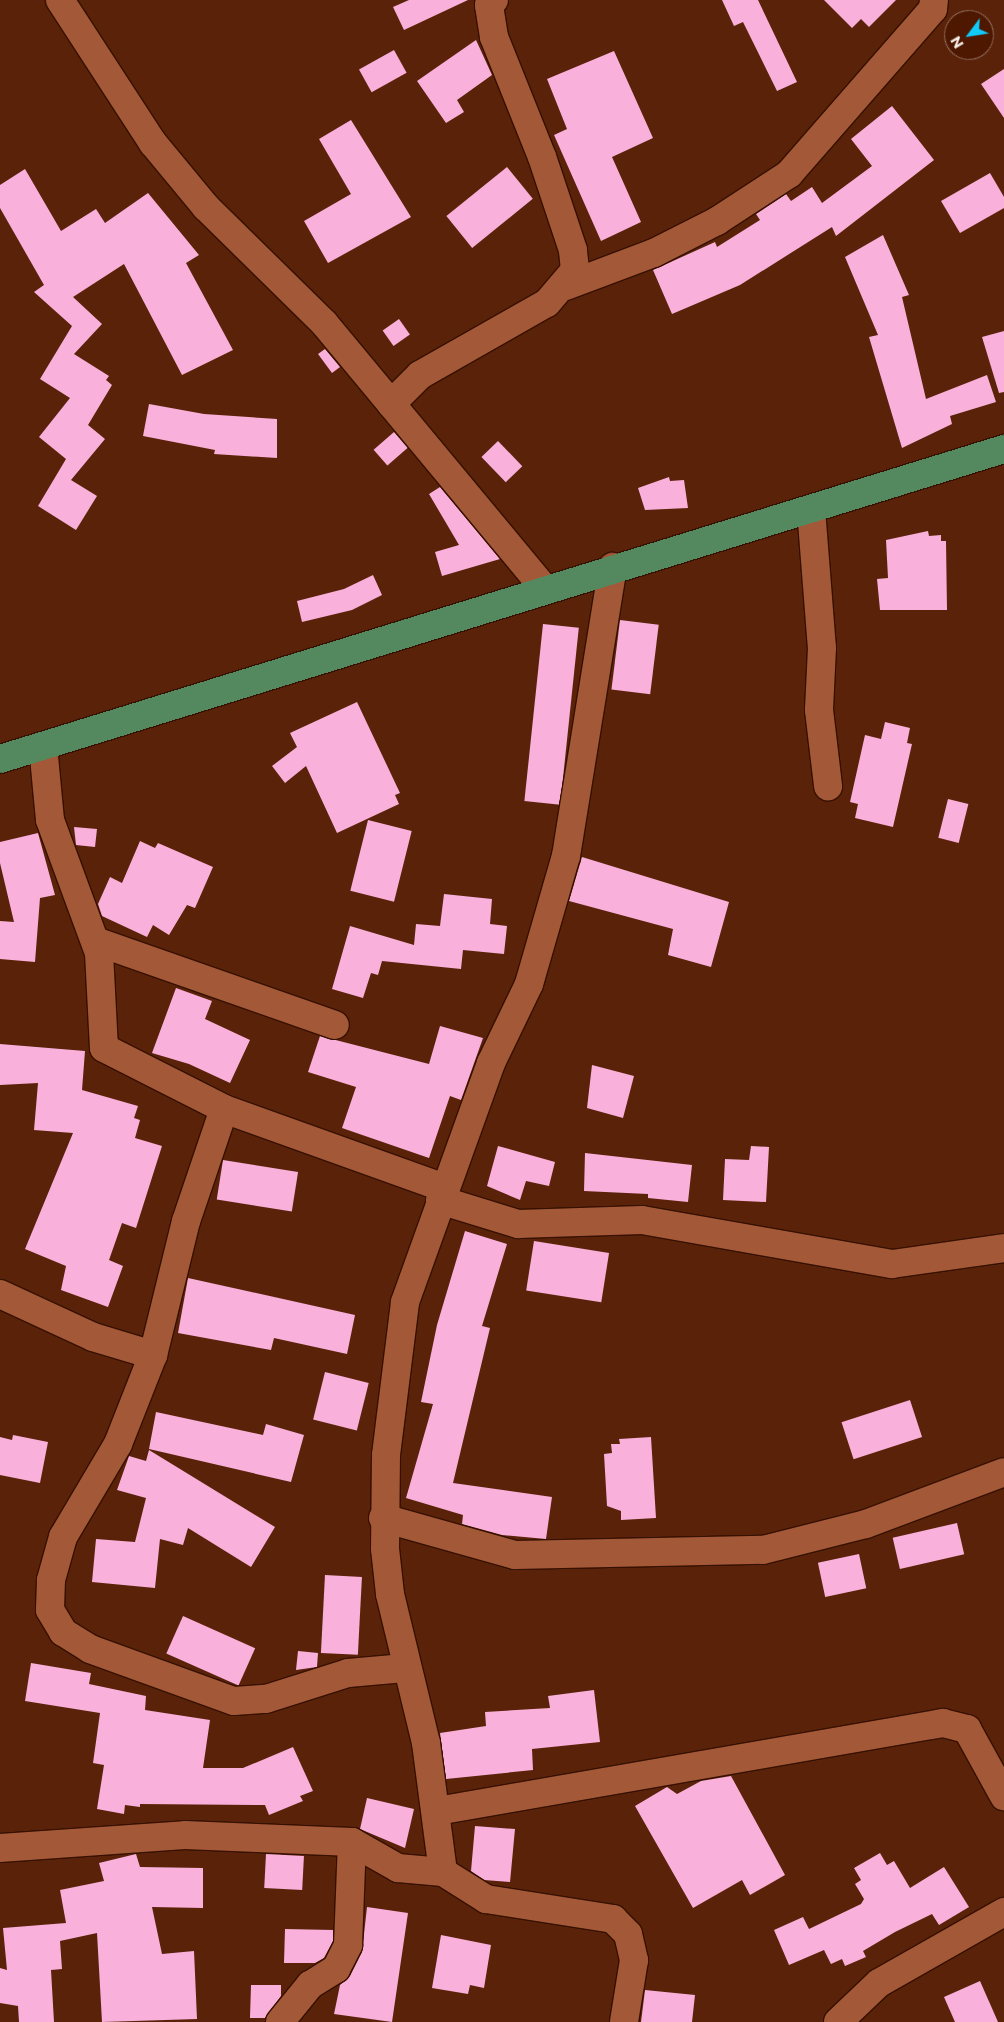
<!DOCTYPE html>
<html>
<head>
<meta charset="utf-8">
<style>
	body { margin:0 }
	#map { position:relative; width:1004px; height:2022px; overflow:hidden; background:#5a2309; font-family:Montserrat,sans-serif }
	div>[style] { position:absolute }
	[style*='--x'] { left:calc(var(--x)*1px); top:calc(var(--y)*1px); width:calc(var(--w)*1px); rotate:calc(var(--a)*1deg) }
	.building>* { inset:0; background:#f9b1db; transform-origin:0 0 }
	.roads { filter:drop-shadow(1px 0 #361001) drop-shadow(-1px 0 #361001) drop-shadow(0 1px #361001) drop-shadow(0 -1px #361001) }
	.minor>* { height:28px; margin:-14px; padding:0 14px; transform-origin:14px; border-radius:14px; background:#a35837 }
	.major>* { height:28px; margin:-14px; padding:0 14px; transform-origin:14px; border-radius:14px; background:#54895f }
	span { translate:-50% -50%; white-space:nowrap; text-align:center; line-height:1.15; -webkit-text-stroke:5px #4e1800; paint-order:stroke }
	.north { position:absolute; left:944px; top:10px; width:50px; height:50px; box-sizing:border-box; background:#4e1800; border:1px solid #936f5f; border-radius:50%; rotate:239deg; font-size:14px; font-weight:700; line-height:20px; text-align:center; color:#fbf2ee }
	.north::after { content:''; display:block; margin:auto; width:18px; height:22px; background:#10cafa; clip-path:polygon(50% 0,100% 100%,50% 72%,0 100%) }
</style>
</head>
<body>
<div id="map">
	<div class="building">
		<i style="clip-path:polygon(409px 0,468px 0,404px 30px,393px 7px)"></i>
		<i style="clip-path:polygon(722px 0,758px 0,797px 82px,777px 91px,743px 22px,734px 26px)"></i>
		<i style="clip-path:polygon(824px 0,896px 0,869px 27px,861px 19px,852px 28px)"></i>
		<i style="clip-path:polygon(476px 40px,492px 75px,457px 100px,464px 112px,446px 123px,417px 81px)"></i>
		<i style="left:394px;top:50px;width:26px;height:40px;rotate:61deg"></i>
		<i style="clip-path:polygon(614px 51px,653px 138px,612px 157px,641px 222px,601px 241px,554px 135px,567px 129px,547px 79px)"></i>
		<i style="clip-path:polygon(1004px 69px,1004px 118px,981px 84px)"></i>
		<i style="clip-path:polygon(892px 106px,934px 160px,836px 236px,832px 227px,740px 285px,672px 314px,653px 270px,715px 242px,717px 247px,760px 220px,756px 214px,786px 194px,791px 201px,812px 187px,822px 203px,872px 166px,851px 139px)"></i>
		<i style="clip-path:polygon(351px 120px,411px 217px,328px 263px,304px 221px,351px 194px,319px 139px)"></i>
		<i style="left:507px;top:167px;width:41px;height:78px;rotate:51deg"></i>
		<i style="clip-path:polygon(25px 169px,61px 231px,96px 209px,105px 223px,148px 193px,199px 255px,186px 263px,233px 350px,182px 375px,124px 264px,73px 297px,102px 324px,74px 354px,109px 376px,106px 380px,112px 385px,88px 425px,105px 439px,71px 480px,97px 496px,76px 530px,38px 506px,66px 459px,39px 437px,70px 398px,40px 379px,72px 326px,34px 292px,44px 285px,0 208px,0 185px)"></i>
		<i style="clip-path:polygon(990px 173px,1004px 197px,1004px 208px,960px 233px,941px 201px)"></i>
		<i style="clip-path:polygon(883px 235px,909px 295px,902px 297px,926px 399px,987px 375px,996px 402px,950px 416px,952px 424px,902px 448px,869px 337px,878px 335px,845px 257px)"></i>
		<i style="left:399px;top:319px;width:19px;height:20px;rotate:55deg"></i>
		<i style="clip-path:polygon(1004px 331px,1004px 392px,999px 393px,982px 337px)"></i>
		<i style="clip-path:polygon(325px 349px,340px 367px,332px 373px,318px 354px)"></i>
		<i style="clip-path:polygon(149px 404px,204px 414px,277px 419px,277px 458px,214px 454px,215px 450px,143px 436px)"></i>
		<i style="left:394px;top:432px;width:21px;height:27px;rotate:49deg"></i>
		<i style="left:498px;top:441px;width:35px;height:23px;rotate:46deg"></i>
		<i style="clip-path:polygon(669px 477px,670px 481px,684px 480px,688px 508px,645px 510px,638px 488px)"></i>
		<i style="clip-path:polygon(440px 487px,500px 559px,442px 576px,435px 552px,459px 545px,429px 494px)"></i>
		<i style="clip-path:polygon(928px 531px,929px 536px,941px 535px,941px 541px,946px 541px,947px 610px,880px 610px,877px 579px,888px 578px,886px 540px)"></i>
		<i style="clip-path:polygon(373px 575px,382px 595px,352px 610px,302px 622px,297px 601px,344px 589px)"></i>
		<i style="left:620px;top:620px;width:39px;height:70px;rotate:7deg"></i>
		<i style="left:543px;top:624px;width:36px;height:178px;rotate:6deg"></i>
		<i style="clip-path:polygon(357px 702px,400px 793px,395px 795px,399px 804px,337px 833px,306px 766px,285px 783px,272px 766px,297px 747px,290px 733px)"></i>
		<i style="clip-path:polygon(885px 722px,910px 728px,907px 743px,912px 744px,893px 827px,855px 818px,858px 804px,850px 802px,865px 735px,881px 739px)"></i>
		<i style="left:948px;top:799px;width:21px;height:40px;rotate:14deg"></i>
		<i style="left:368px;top:820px;width:45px;height:73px;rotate:14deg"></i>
		<i style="clip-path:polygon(74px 827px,97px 829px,95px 847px,76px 845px)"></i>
		<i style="clip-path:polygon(38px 833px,55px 895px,40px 898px,35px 962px,0 959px,0 921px,14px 922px,0 863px,0 842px)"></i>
		<i style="clip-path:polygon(140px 841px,155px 848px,158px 843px,213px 867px,195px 908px,187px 905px,169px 935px,153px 925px,147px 937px,102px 916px,98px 904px,110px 877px,122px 883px)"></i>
		<i style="clip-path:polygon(582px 857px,729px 902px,711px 967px,668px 955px,673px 929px,569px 901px)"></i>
		<i style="clip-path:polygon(444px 894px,492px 899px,490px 924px,507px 926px,504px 954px,463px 950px,461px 969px,382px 961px,378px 975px,371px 973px,363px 998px,332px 989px,350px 926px,414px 945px,416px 924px,440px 926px)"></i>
		<i style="clip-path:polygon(176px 988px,212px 1001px,205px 1019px,250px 1040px,230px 1083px,189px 1064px,152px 1053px)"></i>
		<i style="clip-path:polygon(440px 1026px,483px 1038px,461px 1100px,450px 1096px,429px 1158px,342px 1128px,356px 1087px,308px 1072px,320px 1036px,429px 1064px)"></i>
		<i style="clip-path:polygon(0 1044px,85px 1051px,82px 1090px,138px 1106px,134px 1118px,140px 1120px,135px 1138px,162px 1146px,136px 1228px,122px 1223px,109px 1260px,123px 1266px,108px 1307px,61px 1290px,66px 1266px,25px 1249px,73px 1133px,34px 1130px,38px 1083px,0 1085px)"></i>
		<i style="clip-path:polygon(592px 1065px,634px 1076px,623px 1118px,587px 1108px)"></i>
		<i style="clip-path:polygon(498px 1146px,555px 1162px,549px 1186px,526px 1181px,520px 1200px,487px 1186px)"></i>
		<i style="clip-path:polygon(751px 1146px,769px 1147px,766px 1202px,723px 1200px,725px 1159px,749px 1160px)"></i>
		<i style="clip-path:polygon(585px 1153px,692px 1165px,688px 1202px,648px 1198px,648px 1194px,584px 1191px)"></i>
		<i style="left:223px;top:1160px;width:76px;height:40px;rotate:9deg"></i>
		<i style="clip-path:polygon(465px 1231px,507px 1244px,482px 1326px,490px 1328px,453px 1483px,552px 1497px,546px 1539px,502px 1535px,462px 1524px,463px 1515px,406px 1498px,433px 1404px,421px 1402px,437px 1325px)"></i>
		<i style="left:534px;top:1241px;width:76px;height:50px;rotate:9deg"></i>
		<i style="clip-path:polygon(188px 1278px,355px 1315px,347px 1354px,274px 1338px,271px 1350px,178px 1333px)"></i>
		<i style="left:325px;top:1372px;width:45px;height:49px;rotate:14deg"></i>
		<i style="left:910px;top:1400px;width:39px;height:72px;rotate:72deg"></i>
		<i style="clip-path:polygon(156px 1412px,263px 1435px,266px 1424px,304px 1435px,291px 1482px,149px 1449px)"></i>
		<i style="clip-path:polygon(13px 1435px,48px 1442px,40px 1483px,0 1475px,0 1437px,12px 1440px)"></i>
		<i style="clip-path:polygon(651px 1437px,656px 1518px,621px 1520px,621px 1511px,607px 1506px,604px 1454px,612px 1453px,611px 1444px,620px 1444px,619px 1439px)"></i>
		<i style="clip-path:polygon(149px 1450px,275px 1527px,251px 1567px,188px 1528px,183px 1545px,160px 1539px,155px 1588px,92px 1582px,96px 1539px,135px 1542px,146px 1498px,117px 1490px,129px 1456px,146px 1461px)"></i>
		<i style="left:957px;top:1523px;width:32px;height:66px;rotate:77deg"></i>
		<i style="left:859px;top:1554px;width:35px;height:42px;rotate:78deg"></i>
		<i style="left:325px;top:1575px;width:37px;height:78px;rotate:3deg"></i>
		<i style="left:183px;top:1616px;width:79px;height:41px;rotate:24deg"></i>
		<i style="clip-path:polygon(298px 1651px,318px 1653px,317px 1667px,296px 1670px)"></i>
		<i style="clip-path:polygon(31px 1663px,91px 1673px,89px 1684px,146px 1696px,145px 1710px,210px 1720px,203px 1768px,243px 1768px,293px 1747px,313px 1791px,300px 1796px,303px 1801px,269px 1815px,265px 1805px,140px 1804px,140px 1807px,125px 1805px,124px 1814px,97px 1809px,104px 1765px,93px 1763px,100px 1713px,25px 1701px)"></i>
		<i style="clip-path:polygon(594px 1690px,600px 1742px,532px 1749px,533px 1770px,446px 1779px,440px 1733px,486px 1726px,485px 1712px,550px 1708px,548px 1696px)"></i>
		<i style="clip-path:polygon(731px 1776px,785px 1875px,750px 1895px,742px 1880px,693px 1908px,635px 1806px,667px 1787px,677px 1794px,701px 1781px)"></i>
		<i style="clip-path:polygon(367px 1798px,414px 1809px,405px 1848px,360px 1829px)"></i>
		<i style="clip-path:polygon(475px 1826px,515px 1829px,510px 1882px,484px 1880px,471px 1871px)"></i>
		<i style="clip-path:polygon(880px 1853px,887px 1865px,894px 1861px,910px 1888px,944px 1867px,969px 1907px,939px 1925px,932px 1914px,895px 1932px,863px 1951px,866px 1957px,845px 1966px,842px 1959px,831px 1964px,824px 1950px,789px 1965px,774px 1930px,803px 1917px,809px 1929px,861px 1904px,864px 1899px,855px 1884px,861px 1880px,854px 1868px)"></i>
		<i style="clip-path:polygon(136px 1854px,140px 1867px,203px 1868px,203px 1908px,152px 1907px,162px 1954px,194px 1951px,197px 2019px,102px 2022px,97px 1933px,60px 1941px,62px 1969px,51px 1970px,54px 2022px,19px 2022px,18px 2006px,0 2003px,0 1968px,7px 1970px,3px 1928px,66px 1923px,60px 1890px,104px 1881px,99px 1863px)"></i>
		<i style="left:266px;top:1854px;width:38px;height:34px;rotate:3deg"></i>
		<i style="clip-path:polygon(367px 1907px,408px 1913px,392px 2022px,334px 2014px,340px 1985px,350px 1976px,362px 1952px)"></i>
		<i style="clip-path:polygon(285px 1929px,333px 1930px,333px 1941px,324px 1958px,315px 1963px,284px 1963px)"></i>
		<i style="clip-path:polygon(441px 1935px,491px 1945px,484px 1988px,470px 1985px,468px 1994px,432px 1988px)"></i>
		<i style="clip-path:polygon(980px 1981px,998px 2022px,955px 2022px,944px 1997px)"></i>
		<i style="clip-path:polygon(251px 1985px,281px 1985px,281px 1996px,265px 2018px,250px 2018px)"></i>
		<i style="clip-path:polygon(645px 1990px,695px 1995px,692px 2022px,641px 2022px)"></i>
	</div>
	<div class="roads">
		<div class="minor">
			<i style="--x:60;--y:0;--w:171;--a:57"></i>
			<i style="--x:153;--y:143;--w:83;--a:50.4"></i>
			<i style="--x:206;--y:207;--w:165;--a:44.5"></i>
			<i style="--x:324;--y:323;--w:346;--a:50.3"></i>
			<i style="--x:566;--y:286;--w:94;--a:-20.6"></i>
			<i style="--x:654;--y:253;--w:71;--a:-26.9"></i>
			<i style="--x:717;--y:221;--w:86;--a:-33.1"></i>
			<i style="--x:789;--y:174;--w:219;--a:-48.9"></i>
			<i style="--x:933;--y:9;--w:9;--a:-84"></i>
			<i style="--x:391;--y:404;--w:41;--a:-45"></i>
			<i style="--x:420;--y:375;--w:146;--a:-29.6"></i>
			<i style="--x:547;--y:303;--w:43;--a:-49.7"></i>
			<i style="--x:575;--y:270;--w:20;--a:-96"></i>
			<i style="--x:573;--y:250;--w:98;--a:-108.4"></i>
			<i style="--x:542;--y:157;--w:129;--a:-111.8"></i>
			<i style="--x:494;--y:37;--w:32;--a:-99"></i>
			<i style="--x:489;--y:5;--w:7;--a:-45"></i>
			<i style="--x:811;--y:509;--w:139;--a:85.5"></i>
			<i style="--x:822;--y:648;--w:62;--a:92.8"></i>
			<i style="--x:819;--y:710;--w:77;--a:83.2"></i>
			<i style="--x:43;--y:746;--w:74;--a:84.6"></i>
			<i style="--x:50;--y:820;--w:142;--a:69.8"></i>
			<i style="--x:99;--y:953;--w:95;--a:87"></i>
			<i style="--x:104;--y:1048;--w:135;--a:26.9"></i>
			<i style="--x:224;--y:1109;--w:235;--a:19.7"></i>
			<i style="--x:95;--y:941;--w:254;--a:19.3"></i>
			<i style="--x:224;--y:1109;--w:118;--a:108.7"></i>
			<i style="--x:186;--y:1221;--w:138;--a:103.8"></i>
			<i style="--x:153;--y:1355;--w:96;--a:111.5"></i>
			<i style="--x:118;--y:1444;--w:108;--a:120.6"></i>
			<i style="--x:63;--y:1537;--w:45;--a:105.6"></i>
			<i style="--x:51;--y:1580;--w:30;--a:92"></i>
			<i style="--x:50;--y:1610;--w:26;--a:59"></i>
			<i style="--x:63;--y:1632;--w:32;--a:32"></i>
			<i style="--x:90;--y:1649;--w:153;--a:19.9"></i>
			<i style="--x:234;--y:1701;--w:32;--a:-4"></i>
			<i style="--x:266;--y:1699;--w:86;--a:-17.6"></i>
			<i style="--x:348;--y:1673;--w:57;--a:-5"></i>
			<i style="--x:440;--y:1200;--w:82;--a:17.1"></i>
			<i style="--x:518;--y:1224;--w:124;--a:-1.8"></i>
			<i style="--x:642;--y:1220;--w:254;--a:10"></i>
			<i style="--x:892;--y:1264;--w:113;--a:-8.1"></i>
			<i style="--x:0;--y:1294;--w:102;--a:24.8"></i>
			<i style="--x:93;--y:1337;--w:63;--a:16.7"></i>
			<i style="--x:383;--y:1518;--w:137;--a:15.7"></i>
			<i style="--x:515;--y:1555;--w:248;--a:-1.2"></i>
			<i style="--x:763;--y:1550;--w:106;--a:-14.2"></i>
			<i style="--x:866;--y:1524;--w:147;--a:-20.6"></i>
			<i style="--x:437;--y:1811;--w:514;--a:-9.87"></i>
			<i style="--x:943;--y:1723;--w:25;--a:14"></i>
			<i style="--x:967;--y:1729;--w:77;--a:61.1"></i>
			<i style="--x:0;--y:1848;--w:185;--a:-4"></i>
			<i style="--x:185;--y:1835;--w:167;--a:2.4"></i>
			<i style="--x:352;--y:1842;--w:53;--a:29.5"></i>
			<i style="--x:398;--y:1868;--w:45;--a:5.1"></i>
			<i style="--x:443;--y:1872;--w:51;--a:32.1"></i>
			<i style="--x:486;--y:1899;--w:129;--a:8.9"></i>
			<i style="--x:613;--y:1919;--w:21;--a:45"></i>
			<i style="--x:628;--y:1934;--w:27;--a:77"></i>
			<i style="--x:634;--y:1960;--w:63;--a:99.2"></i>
			<i style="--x:443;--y:1872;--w:130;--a:-97.5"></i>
			<i style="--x:426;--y:1743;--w:153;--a:-103.6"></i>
			<i style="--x:390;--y:1594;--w:45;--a:-96.3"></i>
			<i style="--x:385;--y:1549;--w:94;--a:-89.4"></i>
			<i style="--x:386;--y:1455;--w:154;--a:-82.9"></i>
			<i style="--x:405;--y:1302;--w:254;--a:-70.2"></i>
			<i style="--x:491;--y:1063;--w:88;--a:-64.3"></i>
			<i style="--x:529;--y:984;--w:133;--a:-73.9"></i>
			<i style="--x:566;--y:856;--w:293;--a:-80.8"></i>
			<i style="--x:280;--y:2022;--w:48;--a:-51"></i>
			<i style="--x:310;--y:1985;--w:31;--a:-32"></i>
			<i style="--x:336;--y:1969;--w:27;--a:-63"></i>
			<i style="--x:348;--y:1945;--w:103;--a:-87.8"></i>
			<i style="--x:838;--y:2022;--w:57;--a:-43.6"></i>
			<i style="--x:879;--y:1983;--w:144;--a:-29.6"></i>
		</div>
		<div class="major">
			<i style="--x:0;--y:759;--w:1051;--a:-17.16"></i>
		</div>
	</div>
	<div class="north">N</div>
</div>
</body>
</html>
